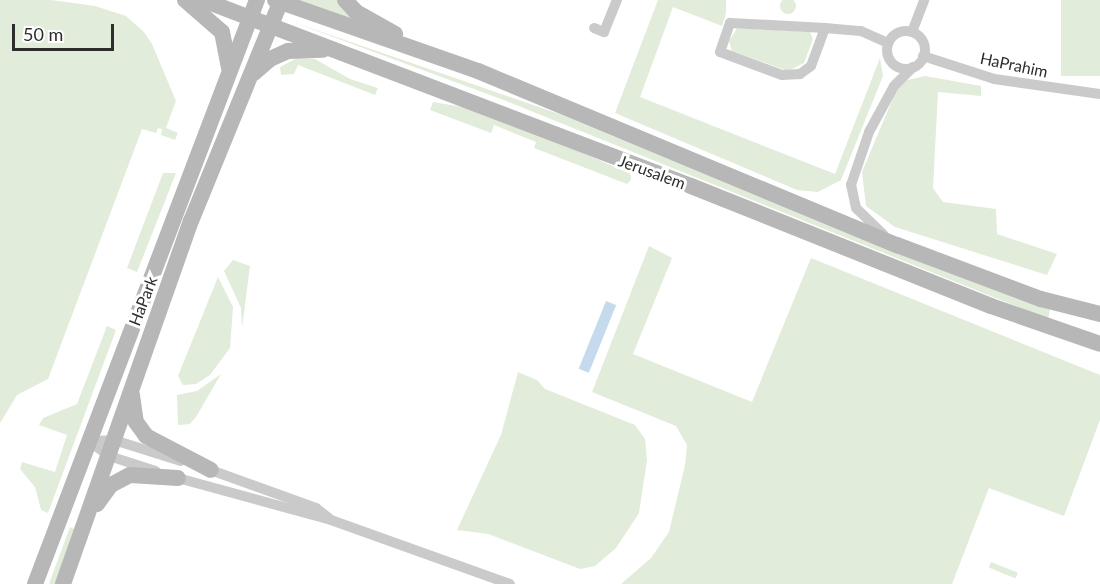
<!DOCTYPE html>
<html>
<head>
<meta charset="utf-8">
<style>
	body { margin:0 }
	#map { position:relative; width:1100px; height:584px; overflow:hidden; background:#fff; font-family:Lato,sans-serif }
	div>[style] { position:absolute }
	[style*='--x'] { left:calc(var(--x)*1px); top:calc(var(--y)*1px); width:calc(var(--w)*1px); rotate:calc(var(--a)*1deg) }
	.green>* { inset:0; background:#e2ecda; transform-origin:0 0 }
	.round { border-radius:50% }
	.water>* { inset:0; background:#c5dbed; transform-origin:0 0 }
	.street>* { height:10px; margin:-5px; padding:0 5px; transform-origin:5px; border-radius:5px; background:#cacaca }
	.street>.ring { margin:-5px; padding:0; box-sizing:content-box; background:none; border:10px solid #cacaca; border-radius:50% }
	.secondary>* { height:16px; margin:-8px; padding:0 8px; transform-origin:8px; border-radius:8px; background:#b7b7b7 }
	span { translate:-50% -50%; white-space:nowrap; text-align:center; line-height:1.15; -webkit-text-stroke:6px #fff; paint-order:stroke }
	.street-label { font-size:16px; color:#2d2d2d }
	.scale { position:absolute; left:12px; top:24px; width:102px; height:27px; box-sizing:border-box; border:3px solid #2d2d2d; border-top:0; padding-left:8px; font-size:18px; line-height:21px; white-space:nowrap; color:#2d2d2d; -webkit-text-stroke:4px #fff; paint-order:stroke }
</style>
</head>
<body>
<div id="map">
	<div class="green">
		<i class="round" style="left:780px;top:-2px;width:16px;height:16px"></i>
		<i style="clip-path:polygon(0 0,51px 0,95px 6px,126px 16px,144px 32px,152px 44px,176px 101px,166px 128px,178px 133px,175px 140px,161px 135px,162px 129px,158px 128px,156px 133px,142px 129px,48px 379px,17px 395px,0 423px)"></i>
		<i style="clip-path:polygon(297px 0,339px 0,363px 24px)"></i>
		<i style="clip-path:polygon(658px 0,726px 0,726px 13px,722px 26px,673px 7px,640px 97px,835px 174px,880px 58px,883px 76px,841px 180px,818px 192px,797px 190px,615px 113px)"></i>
		<i style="left:1061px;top:0;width:39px;height:76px"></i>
		<i style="clip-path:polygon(290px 21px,562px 115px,849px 233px,1050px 309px,1048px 319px,501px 99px)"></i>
		<i style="clip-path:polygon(737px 28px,810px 32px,813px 39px,804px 63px,788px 71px,732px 51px,729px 41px)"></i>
		<i style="clip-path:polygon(297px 58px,315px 59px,350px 79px,378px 88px,375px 95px,298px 65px,294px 74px,281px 75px,280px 67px)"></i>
		<i style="clip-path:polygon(925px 76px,981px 86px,981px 96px,938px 92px,933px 188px,943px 202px,996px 209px,997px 234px,1057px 254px,1047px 275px,895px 227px,866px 206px,862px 172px,896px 91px,903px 81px)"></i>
		<i style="clip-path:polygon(433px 102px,486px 111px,631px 174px,631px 180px,627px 184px,534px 148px,536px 142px,494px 125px,491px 133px,430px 110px)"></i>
		<i style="clip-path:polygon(163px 173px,176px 173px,137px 272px,127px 268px)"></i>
		<i style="clip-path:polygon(649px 246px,672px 258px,633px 354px,752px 402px,811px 258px,1100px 375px,1100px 420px,1064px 516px,989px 488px,952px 584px,621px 584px,651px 558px,669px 532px,685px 465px,687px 445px,676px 426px,592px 392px)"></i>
		<i style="clip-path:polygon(233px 260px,250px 266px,242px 328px,241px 308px,224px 271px)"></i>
		<i style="clip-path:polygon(218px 277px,233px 307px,230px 348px,210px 375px,196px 384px,183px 385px,178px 376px)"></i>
		<i style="clip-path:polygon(107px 326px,116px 330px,48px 513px,41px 510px,35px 487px,20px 469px,22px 462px,55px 472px,67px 435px,39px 425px,43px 418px,77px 404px)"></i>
		<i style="clip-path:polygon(518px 372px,537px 380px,545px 389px,635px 425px,645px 439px,647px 460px,639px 513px,616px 548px,595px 566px,580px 569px,488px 534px,457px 530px,501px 435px)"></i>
		<i style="clip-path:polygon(221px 374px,196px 417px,190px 424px,178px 425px,177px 395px,197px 391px)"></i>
		<i style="clip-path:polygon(70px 527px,78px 531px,60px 584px,49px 584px)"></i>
		<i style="left:991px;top:562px;width:29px;height:6px;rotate:22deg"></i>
	</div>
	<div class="water">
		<i style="left:606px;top:301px;width:11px;height:73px;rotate:22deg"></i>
	</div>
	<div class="street">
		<i style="--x:594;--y:28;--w:11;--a:22"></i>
		<i style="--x:604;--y:32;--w:35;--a:-68"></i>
		<i style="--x:825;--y:28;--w:40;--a:110.2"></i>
		<i style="--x:811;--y:66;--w:14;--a:144"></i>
		<i style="--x:800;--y:74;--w:18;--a:177"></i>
		<i style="--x:782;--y:75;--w:66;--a:-159.6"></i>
		<i style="--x:720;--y:52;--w:31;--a:-71"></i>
		<i style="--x:730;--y:23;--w:59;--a:2.9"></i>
		<i style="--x:789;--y:26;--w:36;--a:3"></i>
		<i style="--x:825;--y:28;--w:36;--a:5"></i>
		<i style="--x:861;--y:31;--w:30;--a:24"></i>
		<i class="ring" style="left:887px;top:31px;width:28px;height:28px"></i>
		<i style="--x:912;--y:32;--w:34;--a:-69"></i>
		<i style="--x:923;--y:56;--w:75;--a:17.9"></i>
		<i style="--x:994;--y:79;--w:107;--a:8.1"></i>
		<i style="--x:883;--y:234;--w:37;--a:-136"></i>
		<i style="--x:856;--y:208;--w:24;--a:-102"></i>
		<i style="--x:851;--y:185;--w:56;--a:-71.2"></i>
		<i style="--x:869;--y:132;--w:52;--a:-61.5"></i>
		<i style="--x:894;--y:86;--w:27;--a:-45"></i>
		<i style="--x:89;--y:441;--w:25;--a:37"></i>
		<i style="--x:109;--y:456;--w:49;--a:17.7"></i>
		<i style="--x:89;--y:441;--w:25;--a:-2"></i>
		<i style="--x:114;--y:440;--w:70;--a:17.4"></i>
		<i style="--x:205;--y:468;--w:118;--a:19.8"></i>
		<i style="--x:316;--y:508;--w:16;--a:38"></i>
		<i style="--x:174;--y:477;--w:163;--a:15.3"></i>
		<i style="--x:331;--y:520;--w:190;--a:19.7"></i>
	</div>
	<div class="secondary">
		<i style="--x:185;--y:0;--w:49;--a:40.9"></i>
		<i style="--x:222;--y:32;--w:36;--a:79"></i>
		<i style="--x:203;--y:0;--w:522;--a:20.86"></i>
		<i style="--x:691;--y:186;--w:323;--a:21.8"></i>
		<i style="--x:991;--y:306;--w:115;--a:19.2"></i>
		<i style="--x:275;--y:0;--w:215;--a:19.3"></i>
		<i style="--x:478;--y:71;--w:454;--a:22.6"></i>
		<i style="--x:897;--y:245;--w:154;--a:20.6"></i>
		<i style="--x:1041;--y:299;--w:61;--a:14.3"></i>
		<i style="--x:345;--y:0;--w:16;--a:47"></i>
		<i style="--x:356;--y:12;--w:45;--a:29.4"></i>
		<i style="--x:254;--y:73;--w:21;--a:-41"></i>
		<i style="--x:270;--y:59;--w:20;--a:-24"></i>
		<i style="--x:288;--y:51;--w:35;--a:-2"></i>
		<i style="--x:132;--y:395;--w:27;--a:82"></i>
		<i style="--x:136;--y:422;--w:17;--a:54"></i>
		<i style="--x:146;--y:436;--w:73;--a:27.6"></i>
		<i style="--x:97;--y:504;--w:24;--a:-54"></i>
		<i style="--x:111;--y:485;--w:21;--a:-28"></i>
		<i style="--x:130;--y:475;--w:48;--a:3.6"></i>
		<i style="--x:35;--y:584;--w:625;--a:-69.19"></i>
		<i style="--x:63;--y:584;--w:385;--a:-70.6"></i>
		<i style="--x:191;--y:221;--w:239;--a:-67.8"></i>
	</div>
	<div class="street-label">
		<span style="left:1014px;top:65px;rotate:12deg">HaPrahim</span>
		<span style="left:652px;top:172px;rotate:20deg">Jerusalem</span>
		<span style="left:143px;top:301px;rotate:-69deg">HaPark</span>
	</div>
	<div class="scale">50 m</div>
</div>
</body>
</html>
